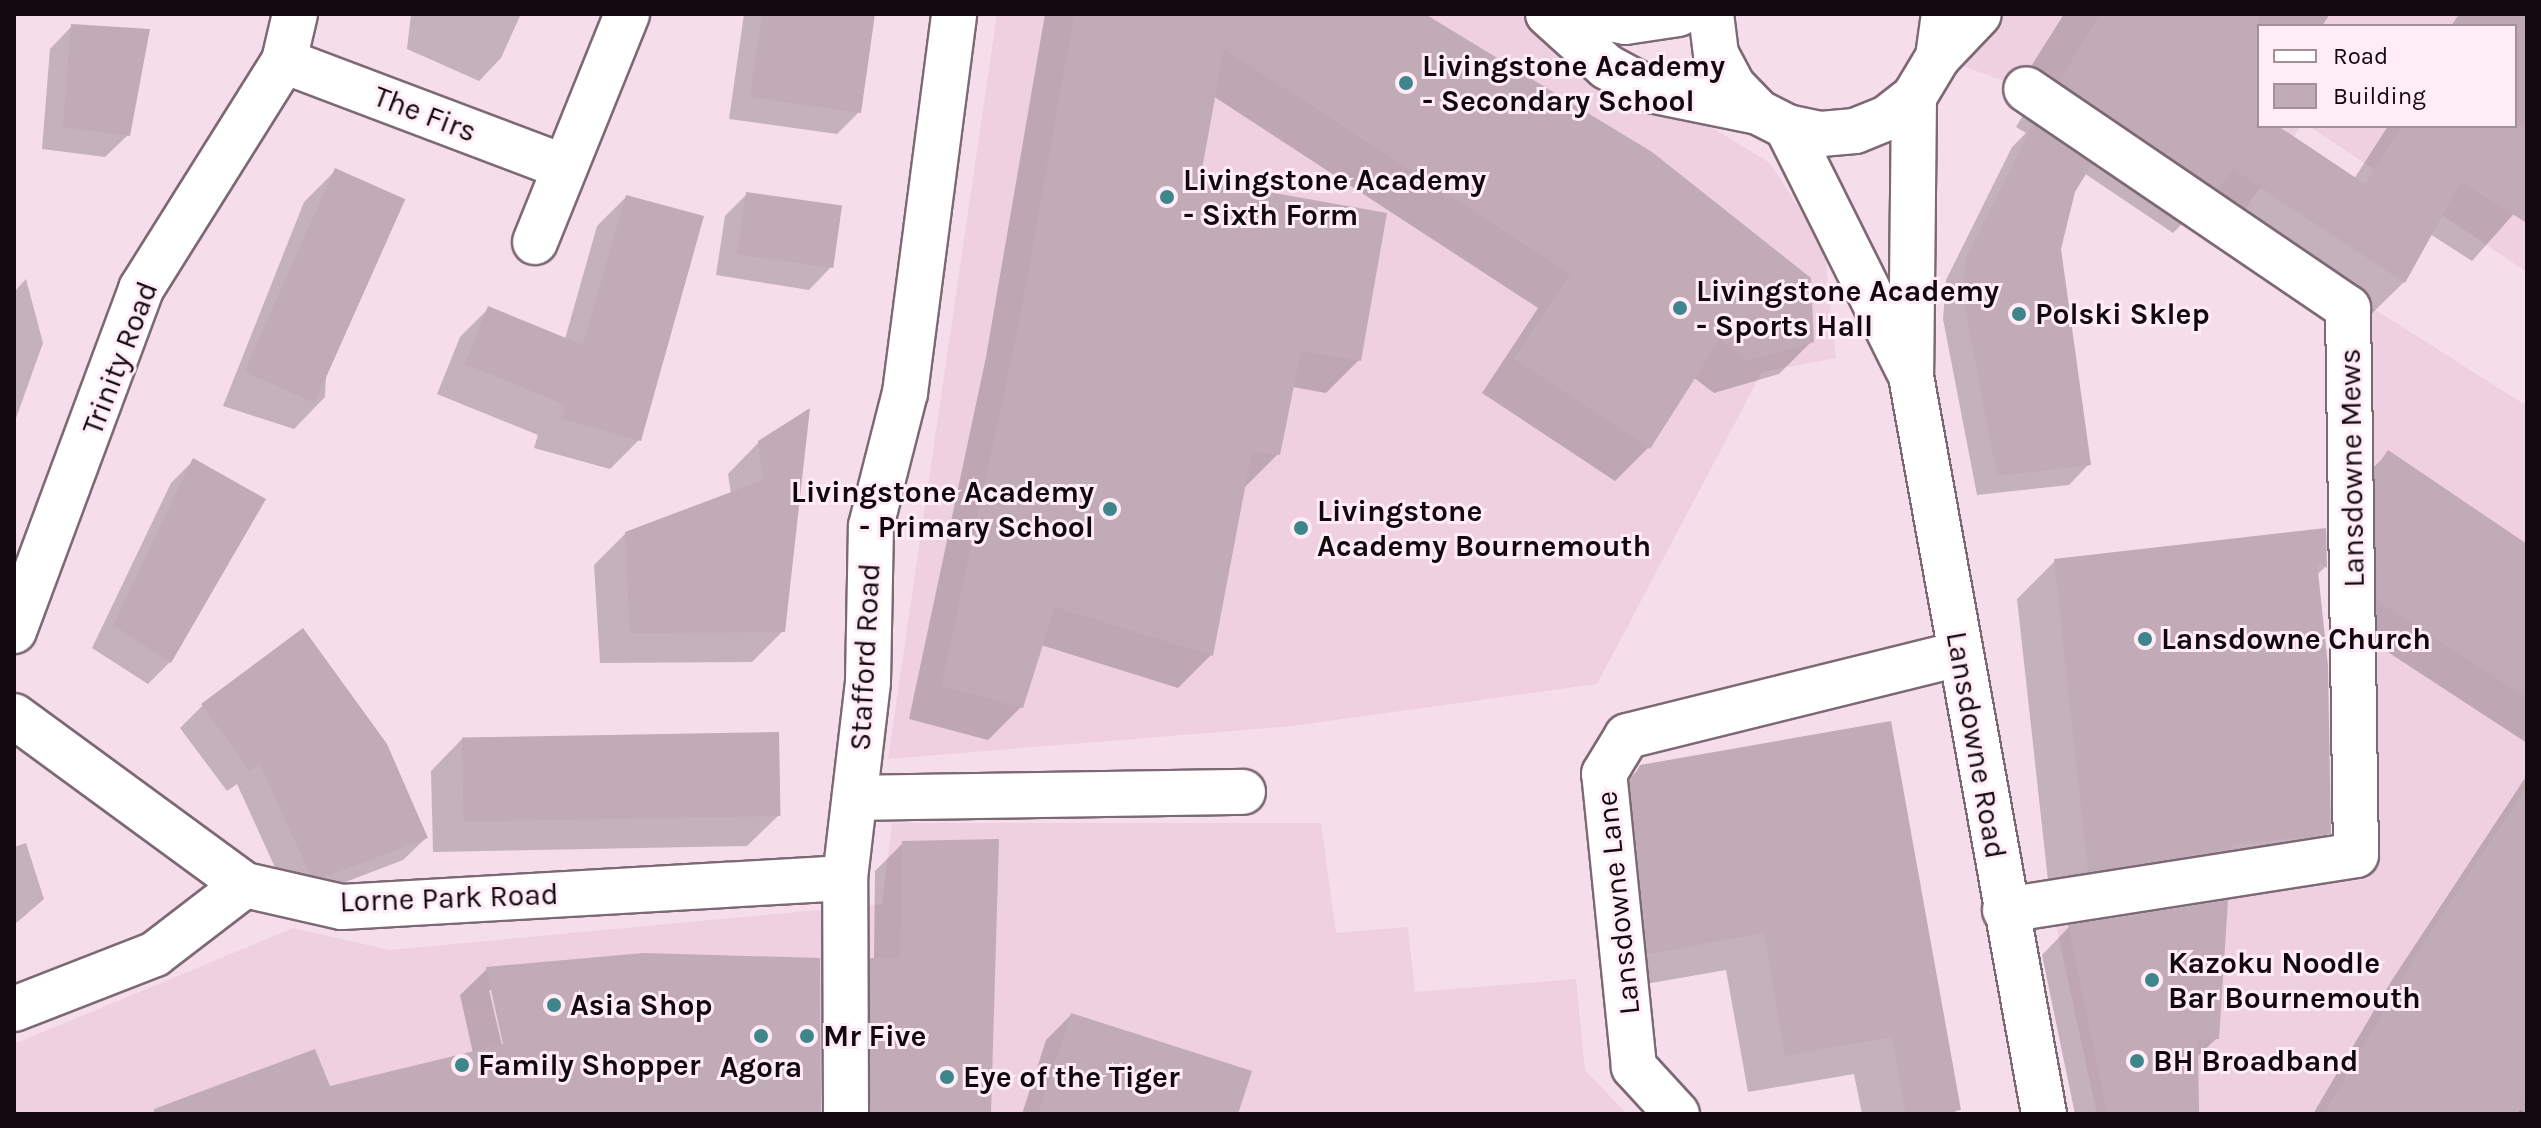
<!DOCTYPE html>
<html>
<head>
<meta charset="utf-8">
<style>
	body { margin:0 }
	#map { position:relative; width:2541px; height:1128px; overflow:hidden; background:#f5deea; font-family:Karla,sans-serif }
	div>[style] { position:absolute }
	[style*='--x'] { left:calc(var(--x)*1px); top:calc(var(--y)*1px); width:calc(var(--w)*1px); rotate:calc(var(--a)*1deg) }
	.built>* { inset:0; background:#eed0e0 }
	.shadow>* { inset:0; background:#0003 }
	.building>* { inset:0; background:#c1abb6; transform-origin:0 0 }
	.path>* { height:5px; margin-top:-2.5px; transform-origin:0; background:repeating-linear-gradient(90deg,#9e8d96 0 4px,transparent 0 10px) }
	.roads { filter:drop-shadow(2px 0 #7d6974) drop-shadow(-2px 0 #7d6974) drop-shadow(0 2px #7d6974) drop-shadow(0 -2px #7d6974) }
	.minor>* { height:44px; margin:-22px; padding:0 22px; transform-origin:22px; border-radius:22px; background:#fff }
	.major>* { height:44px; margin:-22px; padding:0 22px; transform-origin:22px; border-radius:22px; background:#fff }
	.dots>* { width:22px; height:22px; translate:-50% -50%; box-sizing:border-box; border:4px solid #ffecf6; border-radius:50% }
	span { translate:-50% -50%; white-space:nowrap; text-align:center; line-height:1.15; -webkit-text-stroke:6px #ffecf6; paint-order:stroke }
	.poi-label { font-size:30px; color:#11090d; font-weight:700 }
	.left { translate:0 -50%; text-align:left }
	.right { translate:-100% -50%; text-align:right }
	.street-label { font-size:30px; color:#11090d }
	.frame { position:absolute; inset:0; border:16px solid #11090d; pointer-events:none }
	.legend { position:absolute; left:2257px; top:24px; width:260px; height:104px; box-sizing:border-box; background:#ffecf6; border:2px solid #a09199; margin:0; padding:10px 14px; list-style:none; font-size:24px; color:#11090d }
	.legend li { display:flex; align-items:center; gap:16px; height:40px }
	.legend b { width:40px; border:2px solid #a09199 }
</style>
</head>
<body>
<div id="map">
	<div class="built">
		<i style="clip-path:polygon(997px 14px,1526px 14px,1770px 163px,1824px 248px,1836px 358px,1762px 372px,1597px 684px,1292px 726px,888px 759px)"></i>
		<i style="clip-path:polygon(1979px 14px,2527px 14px,2527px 272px,2309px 126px,2515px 126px,2515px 26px,2259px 26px,2259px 126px,2301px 126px,2232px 229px,2026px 89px,1938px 57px)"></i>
		<i style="clip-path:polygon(2371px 307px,2527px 406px,2527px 1075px,2501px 1114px,2097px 1114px,2053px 911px,2369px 879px)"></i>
		<i style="clip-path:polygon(892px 823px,1321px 823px,1336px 933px,1408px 927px,1415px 992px,1576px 979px,1585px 1070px,1627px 1114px,14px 1114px,14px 1044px,293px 928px,390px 950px,882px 904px)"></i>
	</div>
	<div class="shadow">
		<i style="clip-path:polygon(411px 14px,521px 14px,501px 58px,479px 81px,407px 49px)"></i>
		<i style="clip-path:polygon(744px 14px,873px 14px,859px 112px,837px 134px,729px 119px)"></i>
		<i style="clip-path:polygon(1045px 14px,1421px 14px,1812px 341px,1779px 374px,1714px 393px,1693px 377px,1648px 448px,1615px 481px,1482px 393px,1538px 308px,1213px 96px,1197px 182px,1359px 360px,1326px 393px,1292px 387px,1278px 454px,1245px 487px,1211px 655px,1178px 688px,1041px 645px,1021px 707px,988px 740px,909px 719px,986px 357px)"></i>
		<i style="clip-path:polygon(2064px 14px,2330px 14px,2322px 26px,2259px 26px,2259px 126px,2274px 126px,2354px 179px,2388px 126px,2515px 126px,2515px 26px,2451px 26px,2459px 14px,2527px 14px,2527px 199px,2472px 261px,2430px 234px,2404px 282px,2359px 326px,2191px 215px,2173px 233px,2084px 173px,2073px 191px,2059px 249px,2089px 464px,2069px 485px,1977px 495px,1943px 319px,1946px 280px,2012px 147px,2026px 133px,2016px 127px,2041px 85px,2025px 76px)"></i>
		<i style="clip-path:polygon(72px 26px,128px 135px,105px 157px,42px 149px,50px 49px)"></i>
		<i style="clip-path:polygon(335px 171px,325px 397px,294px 429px,223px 406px,304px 202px)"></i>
		<i style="clip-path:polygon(747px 194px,831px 267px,809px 290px,716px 275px,725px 216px)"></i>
		<i style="clip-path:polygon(626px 197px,639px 440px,610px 469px,534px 448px,538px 435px,437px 394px,460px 337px,489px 308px,565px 339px,597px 226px)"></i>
		<i style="clip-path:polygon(26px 279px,43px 343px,14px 424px,14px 292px)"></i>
		<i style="clip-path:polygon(759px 442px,783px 631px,752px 662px,600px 663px,594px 565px,626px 533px,731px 494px,728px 474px)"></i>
		<i style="clip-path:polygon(2388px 453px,2527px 546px,2527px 743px,2351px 628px,2361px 480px)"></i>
		<i style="clip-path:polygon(193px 461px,170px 662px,148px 684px,92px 648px,171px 483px)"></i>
		<i style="clip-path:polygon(2324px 531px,2325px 567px,2316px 576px,2329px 833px,2291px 870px,2051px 908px,2017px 599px,2055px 561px)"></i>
		<i style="clip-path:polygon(202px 706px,426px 838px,403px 860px,301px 899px,288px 896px,237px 784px,227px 791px,180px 728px)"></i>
		<i style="clip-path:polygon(1889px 723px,1958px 1109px,1953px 1114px,1862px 1114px,1854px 1074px,1748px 1092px,1726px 970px,1611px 990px,1603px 805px,1641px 767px)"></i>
		<i style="clip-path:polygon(462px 739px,779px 815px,747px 846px,433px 852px,431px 771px)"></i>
		<i style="clip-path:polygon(2527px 775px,2527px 1065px,2495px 1114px,2313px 1114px,2392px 980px)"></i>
		<i style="clip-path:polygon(26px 843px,44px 899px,14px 925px,14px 847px)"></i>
		<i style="clip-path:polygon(903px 843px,989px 1114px,843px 1114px,844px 987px,874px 960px,875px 871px)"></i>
		<i style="clip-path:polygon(2069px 927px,2217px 1038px,2196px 1058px,2197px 1114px,2075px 1114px,2042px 955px)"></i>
		<i style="clip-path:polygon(evenodd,818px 960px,821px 1114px,153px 1114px,314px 1051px,329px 1088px,473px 1053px,460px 995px,487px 969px,818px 960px,489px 990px,493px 990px,507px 1053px,504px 1054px,489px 990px)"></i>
		<i style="clip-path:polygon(1071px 1015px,1236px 1114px,1022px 1114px,1046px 1040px)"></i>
	</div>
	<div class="building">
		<i style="clip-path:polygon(762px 14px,875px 14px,861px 113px,750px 97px)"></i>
		<i style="clip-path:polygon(1074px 14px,1425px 14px,1652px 152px,1811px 278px,1814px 342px,1747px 361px,1720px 339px,1650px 449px,1514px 359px,1570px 274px,1224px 49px,1200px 180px,1387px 213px,1361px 361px,1301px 351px,1280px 455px,1252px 451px,1213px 656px,1055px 607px,1023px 708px,941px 686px,1019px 322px)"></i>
		<i style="clip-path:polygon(2100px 14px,2259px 14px,2259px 126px,2278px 126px,2365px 184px,2402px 126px,2527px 126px,2527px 223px,2461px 182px,2405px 283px,2233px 169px,2219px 190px,2059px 81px)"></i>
		<i style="clip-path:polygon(71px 24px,150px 29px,130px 136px,63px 127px)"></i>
		<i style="clip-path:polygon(2033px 124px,2092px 164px,2075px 192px,2061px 249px,2091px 465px,1997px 476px,1963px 297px,1966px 258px)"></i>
		<i style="left:335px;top:168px;width:77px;height:223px;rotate:24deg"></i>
		<i style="left:746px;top:192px;width:97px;height:63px;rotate:8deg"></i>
		<i style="clip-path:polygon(626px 195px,704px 216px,641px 441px,562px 419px,566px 405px,465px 364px,488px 306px,583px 345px)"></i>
		<i style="clip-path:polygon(810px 408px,785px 632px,630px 633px,625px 532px,763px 480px,758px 441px)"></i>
		<i style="clip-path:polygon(2388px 450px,2527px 544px,2527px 698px,2377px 601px,2375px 469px)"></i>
		<i style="clip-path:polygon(193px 458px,266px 499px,171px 663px,113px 625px)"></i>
		<i style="clip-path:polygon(2326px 528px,2327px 568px,2317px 562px,2328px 666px,2331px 834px,2232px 845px,2232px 849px,2088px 872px,2054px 559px)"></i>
		<i style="clip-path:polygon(303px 628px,387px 744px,428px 838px,324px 877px,310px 874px,260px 764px,250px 771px,201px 704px)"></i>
		<i style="clip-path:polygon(1891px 721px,1961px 1110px,1936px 1114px,1906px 1114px,1892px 1037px,1785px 1056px,1764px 933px,1648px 954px,1630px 783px,1640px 765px)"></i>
		<i style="left:779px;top:732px;width:84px;height:317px;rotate:89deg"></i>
		<i style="clip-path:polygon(2527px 786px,2527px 1114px,2324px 1114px,2419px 950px)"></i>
		<i style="clip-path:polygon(999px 839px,991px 1114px,871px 1114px,870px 958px,900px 958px,902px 841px)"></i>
		<i style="clip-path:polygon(2228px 900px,2219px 1039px,2198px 1040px,2199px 1114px,2107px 1114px,2068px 925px)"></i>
		<i style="clip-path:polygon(644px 953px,820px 958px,821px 1114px,154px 1114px,154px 1109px,315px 1049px,330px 1086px,503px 1044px,486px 967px)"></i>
		<i style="clip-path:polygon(1071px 1013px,1252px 1071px,1238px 1114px,1038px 1114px)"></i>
	</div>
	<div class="path">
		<i style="--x:2520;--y:1114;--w:12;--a:-55"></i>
	</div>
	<div class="roads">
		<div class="minor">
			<i style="--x:1548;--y:14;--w:79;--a:41.9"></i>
			<i style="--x:1607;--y:67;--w:49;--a:28.1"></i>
			<i style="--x:1650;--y:90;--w:110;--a:11.5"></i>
			<i style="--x:1585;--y:14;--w:41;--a:11.3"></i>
			<i style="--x:1625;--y:22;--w:54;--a:-8.6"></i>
			<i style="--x:1938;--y:57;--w:59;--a:-46.4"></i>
			<i style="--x:284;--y:61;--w:300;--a:20.7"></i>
			<i style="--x:535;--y:242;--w:246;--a:-68"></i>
			<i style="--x:14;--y:631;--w:365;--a:-69.6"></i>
			<i style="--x:141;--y:289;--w:269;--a:-57.9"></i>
			<i style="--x:284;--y:61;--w:48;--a:-76.8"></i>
			<i style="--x:14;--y:716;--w:286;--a:36.2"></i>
			<i style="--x:245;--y:885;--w:99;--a:12.8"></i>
			<i style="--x:342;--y:907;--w:504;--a:-3.3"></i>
			<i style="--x:855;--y:798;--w:388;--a:-0.9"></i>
			<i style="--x:2005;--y:910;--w:355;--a:-8.9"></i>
			<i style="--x:2356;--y:855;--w:547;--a:-90.84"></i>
			<i style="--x:2348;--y:308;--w:389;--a:-145.8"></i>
			<i style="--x:14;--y:1009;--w:151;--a:-21.3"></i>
			<i style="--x:155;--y:954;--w:113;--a:-37.5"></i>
			<i style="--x:846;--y:1114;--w:236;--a:-90.2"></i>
			<i style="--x:845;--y:878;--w:198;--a:-83.3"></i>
			<i style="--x:868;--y:681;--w:155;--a:-88.9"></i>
			<i style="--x:871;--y:526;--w:137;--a:-75.7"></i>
			<i style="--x:905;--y:393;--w:382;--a:-82.6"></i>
			<i style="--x:1677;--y:1114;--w:64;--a:-132.5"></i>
			<i style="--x:1634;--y:1067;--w:295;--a:-95.8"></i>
			<i style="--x:1604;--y:774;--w:44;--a:-58.8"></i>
			<i style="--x:1627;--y:736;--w:342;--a:-13.9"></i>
		</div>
		<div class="major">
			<i style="--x:1711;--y:14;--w:40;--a:82.9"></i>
			<i style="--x:1716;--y:54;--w:36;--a:62"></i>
			<i style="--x:1733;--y:86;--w:36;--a:46"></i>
			<i style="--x:1758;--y:112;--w:33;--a:27"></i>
			<i style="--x:1787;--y:127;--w:35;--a:12"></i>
			<i style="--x:1821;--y:134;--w:34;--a:-5"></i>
			<i style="--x:1855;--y:131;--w:35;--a:-22"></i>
			<i style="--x:1887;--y:118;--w:34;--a:-38"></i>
			<i style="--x:1914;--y:97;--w:47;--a:-59"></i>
			<i style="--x:1938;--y:57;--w:43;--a:-82.1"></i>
			<i style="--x:1914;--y:97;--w:279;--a:90.6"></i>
			<i style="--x:1911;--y:376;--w:750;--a:79.78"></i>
			<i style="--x:1787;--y:127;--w:271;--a:63.5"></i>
		</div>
	</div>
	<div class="dots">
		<i style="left:1406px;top:83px;background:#3e868c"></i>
		<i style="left:1167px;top:197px;background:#3e868c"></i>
		<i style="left:1680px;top:308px;background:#3e868c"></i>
		<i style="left:2019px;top:314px;background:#3e868c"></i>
		<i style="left:1110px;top:509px;background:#3e868c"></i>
		<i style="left:1301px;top:528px;background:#3e868c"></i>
		<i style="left:2145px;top:639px;background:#3e868c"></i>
		<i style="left:2152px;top:980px;background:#3e868c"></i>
		<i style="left:554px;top:1005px;background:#3e868c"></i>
		<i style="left:761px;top:1036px;background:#3e868c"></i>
		<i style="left:807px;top:1036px;background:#3e868c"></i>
		<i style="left:2137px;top:1061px;background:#3e868c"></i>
		<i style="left:462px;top:1065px;background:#3e868c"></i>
		<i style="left:947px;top:1077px;background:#3e868c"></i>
	</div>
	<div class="poi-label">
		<span class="left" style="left:1422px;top:83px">Livingstone Academy<br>- Secondary School</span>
		<span class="left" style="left:1183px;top:197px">Livingstone Academy<br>- Sixth Form</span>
		<span class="left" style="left:1696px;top:308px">Livingstone Academy<br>- Sports Hall</span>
		<span class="left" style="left:2035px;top:314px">Polski Sklep</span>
		<span class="right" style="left:1094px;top:509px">Livingstone Academy<br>- Primary School</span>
		<span class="left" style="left:1317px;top:528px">Livingstone<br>Academy Bournemouth</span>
		<span class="left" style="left:2161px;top:639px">Lansdowne Church</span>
		<span class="left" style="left:2168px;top:980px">Kazoku Noodle<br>Bar Bournemouth</span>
		<span class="left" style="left:570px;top:1005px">Asia Shop</span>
		<span class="left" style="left:823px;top:1036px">Mr Five</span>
		<span class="left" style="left:2153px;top:1061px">BH Broadband</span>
		<span class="left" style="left:478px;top:1065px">Family Shopper</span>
		<span style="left:761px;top:1067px">Agora</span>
		<span class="left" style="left:963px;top:1077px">Eye of the Tiger</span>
	</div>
	<div class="street-label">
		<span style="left:425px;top:114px;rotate:21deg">The Firs</span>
		<span style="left:120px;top:358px;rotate:-69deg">Trinity Road</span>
		<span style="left:2352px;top:468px;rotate:-91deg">Lansdowne Mews</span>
		<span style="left:865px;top:657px;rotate:-87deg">Stafford Road</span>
		<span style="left:1976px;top:745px;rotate:80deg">Lansdowne Road</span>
		<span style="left:449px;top:898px;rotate:-2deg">Lorne Park Road</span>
		<span style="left:1618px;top:903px;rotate:-96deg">Lansdowne Lane</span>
	</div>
	<div class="frame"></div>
	<ul class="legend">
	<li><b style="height:10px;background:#fff"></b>Road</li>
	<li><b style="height:22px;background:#c1abb6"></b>Building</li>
	</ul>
</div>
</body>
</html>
